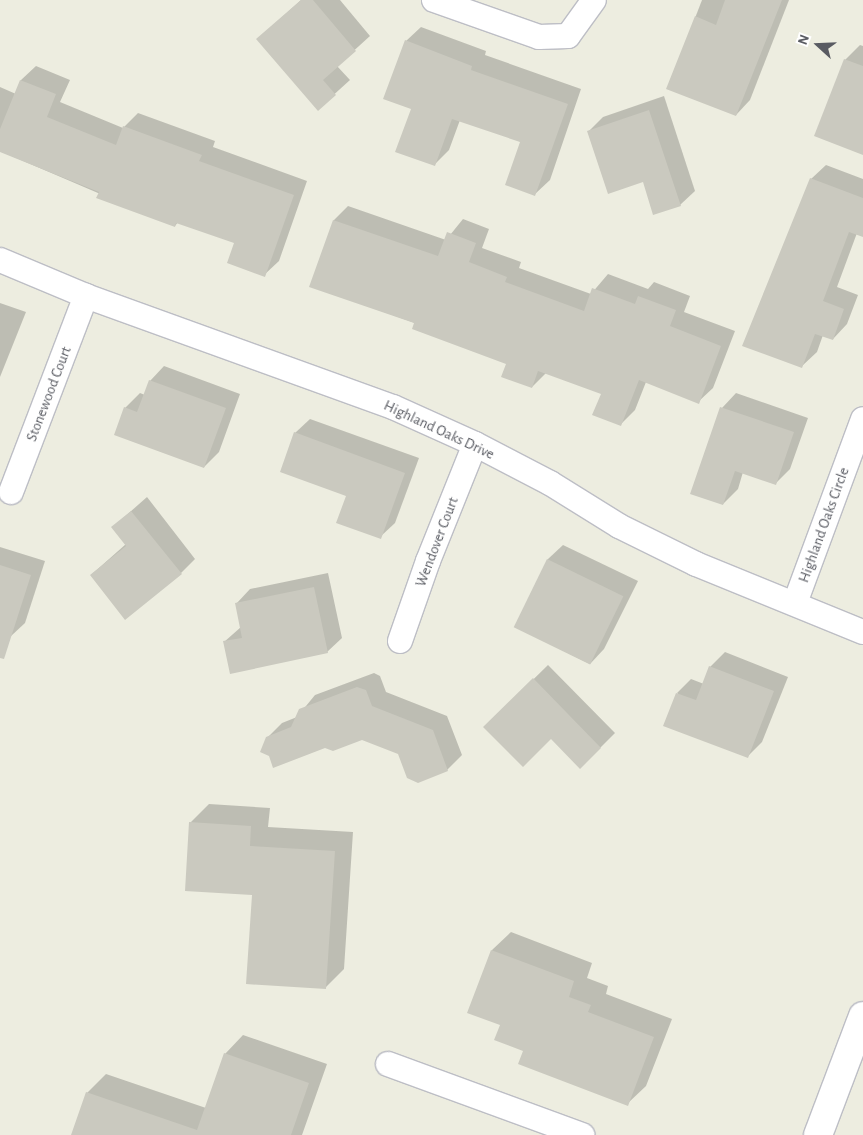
<!DOCTYPE html>
<html>
<head>
<meta charset="utf-8">
<style>
	body { margin:0 }
	#map { position:relative; width:863px; height:1135px; overflow:hidden; background:#edede0; font-family:"Alegreya Sans",sans-serif }
	div>[style] { position:absolute }
	[style*='--x'] { left:calc(var(--x)*1px); top:calc(var(--y)*1px); width:calc(var(--w)*1px); rotate:calc(var(--a)*1deg) }
	.shadow>* { inset:0; background:#0003 }
	.building>* { inset:0; background:#cac9bf; transform-origin:0 0 }
	.roads { filter:drop-shadow(1px 0 #bdbec5) drop-shadow(-1px 0 #bdbec5) drop-shadow(0 1px #bdbec5) drop-shadow(0 -1px #bdbec5) }
	.minor>* { height:24px; margin:-12px; padding:0 12px; transform-origin:12px; border-radius:12px; background:#fff }
	.secondary>* { height:28px; margin:-14px; padding:0 14px; transform-origin:14px; border-radius:14px; background:#fff }
	span { translate:-50% -50%; white-space:nowrap; text-align:center; line-height:1.15; -webkit-text-stroke:4px #fff; paint-order:stroke }
	.street-label { font-size:15px; color:#595b62 }
	.north { position:absolute; left:793px; top:20px; width:50px; height:50px; -webkit-text-stroke:4px #fff; paint-order:stroke; rotate:290deg; font-size:14px; font-weight:700; line-height:20px; text-align:center; color:#595b62 }
	.north::after { content:''; display:block; margin:auto; width:18px; height:22px; background:#595b62; clip-path:polygon(50% 0,100% 100%,50% 72%,0 100%) }
</style>
</head>
<body>
<div id="map">
	<div class="shadow">
		<i style="clip-path:polygon(301px 0,340px 0,370px 36px,337px 66px,350px 80px,318px 109px,258px 39px)"></i>
		<i style="clip-path:polygon(702px 0,789px 0,750px 100px,736px 115px,668px 88px)"></i>
		<i style="clip-path:polygon(421px 27px,486px 51px,485px 55px,581px 89px,550px 180px,535px 194px,522px 142px,460px 120px,449px 150px,434px 165px,413px 108px,406px 41px)"></i>
		<i style="clip-path:polygon(860px 45px,863px 46px,863px 154px,845px 60px)"></i>
		<i style="clip-path:polygon(36px 66px,70px 80px,60px 102px,123px 128px,138px 113px,215px 141px,213px 147px,307px 181px,279px 261px,264px 275px,236px 243px,178px 222px,175px 226px,0 151px,0 87px,16px 94px,21px 80px)"></i>
		<i style="clip-path:polygon(664px 96px,695px 191px,680px 205px,643px 181px,589px 131px,603px 117px)"></i>
		<i style="clip-path:polygon(826px 165px,863px 179px,863px 236px,857px 233px,837px 287px,858px 295px,847px 324px,833px 339px,823px 335px,817px 352px,802px 366px,811px 179px)"></i>
		<i style="clip-path:polygon(348px 206px,446px 240px,463px 219px,489px 229px,482px 248px,521px 262px,519px 268px,591px 294px,608px 274px,648px 289px,654px 282px,690px 296px,684px 312px,735px 331px,713px 388px,698px 402px,646px 382px,635px 410px,621px 424px,602px 393px,546px 373px,532px 387px,507px 363px,415px 323px,311px 286px,334px 220px)"></i>
		<i style="clip-path:polygon(0 303px,26px 312px,0 377px)"></i>
		<i style="clip-path:polygon(164px 366px,240px 394px,219px 452px,204px 467px,125px 408px,140px 393px,145px 395px,150px 381px)"></i>
		<i style="clip-path:polygon(736px 393px,808px 418px,790px 469px,775px 484px,743px 472px,738px 489px,723px 504px,692px 493px,722px 408px)"></i>
		<i style="clip-path:polygon(310px 419px,419px 458px,395px 523px,380px 537px,295px 433px)"></i>
		<i style="clip-path:polygon(147px 497px,195px 559px,181px 573px,91px 575px,126px 544px,113px 527px)"></i>
		<i style="clip-path:polygon(563px 545px,638px 581px,604px 649px,590px 664px,516px 627px,548px 559px)"></i>
		<i style="clip-path:polygon(0 547px,45px 561px,25px 623px,10px 637px,0 634px)"></i>
		<i style="clip-path:polygon(328px 573px,342px 638px,327px 652px,224px 642px,241px 627px,236px 604px,250px 589px)"></i>
		<i style="clip-path:polygon(725px 652px,788px 677px,762px 742px,747px 757px,677px 693px,691px 679px,704px 684px,710px 667px)"></i>
		<i style="clip-path:polygon(548px 665px,615px 733px,581px 767px,551px 737px,485px 727px)"></i>
		<i style="clip-path:polygon(374px 673px,380px 676px,386px 692px,447px 716px,462px 755px,447px 770px,362px 739px,325px 747px,267px 738px,282px 723px,297px 717px,315px 695px)"></i>
		<i style="clip-path:polygon(209px 804px,270px 808px,268px 827px,353px 832px,344px 969px,325px 988px,253px 894px,190px 823px)"></i>
		<i style="clip-path:polygon(511px 932px,592px 963px,587px 978px,608px 986px,606px 994px,672px 1019px,646px 1086px,627px 1104px,525px 1050px,501px 1024px,492px 950px)"></i>
		<i style="clip-path:polygon(243px 1035px,327px 1064px,302px 1135px,73px 1135px,87px 1093px,106px 1074px,206px 1108px,225px 1054px)"></i>
	</div>
	<div class="building">
		<i style="clip-path:polygon(301px 0,313px 0,356px 51px,323px 80px,336px 95px,318px 111px,256px 39px)"></i>
		<i style="clip-path:polygon(725px 0,782px 0,736px 116px,666px 89px,695px 16px,716px 25px)"></i>
		<i style="clip-path:polygon(405px 40px,472px 66px,471px 70px,568px 104px,535px 196px,505px 185px,520px 142px,452px 119px,435px 166px,395px 152px,411px 109px,383px 99px)"></i>
		<i style="clip-path:polygon(844px 59px,863px 66px,863px 155px,814px 136px)"></i>
		<i style="clip-path:polygon(20px 80px,56px 94px,47px 117px,116px 145px,123px 126px,202px 155px,199px 161px,294px 195px,265px 277px,227px 263px,234px 243px,176px 223px,175px 227px,96px 198px,99px 192px,0 152px,0 129px)"></i>
		<i style="clip-path:polygon(649px 110px,681px 206px,653px 215px,643px 182px,608px 194px,587px 131px)"></i>
		<i style="clip-path:polygon(810px 178px,863px 198px,863px 237px,849px 232px,823px 301px,844px 309px,833px 340px,815px 334px,802px 368px,742px 346px)"></i>
		<i style="clip-path:polygon(333px 220px,438px 256px,447px 232px,476px 243px,469px 262px,507px 277px,505px 282px,584px 311px,592px 288px,635px 304px,638px 296px,676px 310px,670px 326px,721px 346px,699px 404px,639px 380px,621px 426px,592px 415px,601px 394px,538px 371px,532px 388px,501px 377px,506px 364px,412px 329px,414px 323px,309px 287px)"></i>
		<i style="clip-path:polygon(149px 380px,226px 408px,204px 468px,114px 435px,124px 407px,137px 412px)"></i>
		<i style="clip-path:polygon(720px 407px,794px 432px,776px 485px,735px 471px,723px 505px,690px 494px)"></i>
		<i style="clip-path:polygon(294px 432px,405px 473px,381px 539px,336px 523px,346px 496px,280px 472px)"></i>
		<i style="clip-path:polygon(131px 511px,182px 574px,125px 620px,90px 575px,126px 546px,111px 527px)"></i>
		<i style="left:547px;top:559px;width:85px;height:76px;rotate:26deg"></i>
		<i style="clip-path:polygon(0 565px,31px 575px,4px 659px,0 658px)"></i>
		<i style="clip-path:polygon(314px 587px,328px 653px,230px 674px,223px 641px,242px 638px,235px 603px)"></i>
		<i style="clip-path:polygon(709px 666px,774px 691px,748px 758px,663px 726px,676px 693px,696px 700px)"></i>
		<i style="clip-path:polygon(533px 678px,601px 748px,580px 769px,551px 739px,523px 767px,483px 727px)"></i>
		<i style="clip-path:polygon(357px 687px,366px 690px,372px 706px,433px 730px,448px 771px,418px 783px,407px 778px,398px 754px,362px 740px,333px 751px,325px 748px,273px 768px,269px 756px,260px 752px,266px 737px,291px 727px,299px 709px)"></i>
		<i style="clip-path:polygon(189px 822px,251px 826px,250px 846px,335px 851px,326px 989px,246px 984px,252px 895px,185px 891px)"></i>
		<i style="clip-path:polygon(491px 950px,574px 981px,569px 997px,591px 1005px,588px 1012px,654px 1037px,628px 1106px,518px 1064px,523px 1051px,494px 1040px,500px 1025px,467px 1013px)"></i>
		<i style="clip-path:polygon(224px 1053px,309px 1083px,291px 1135px,71px 1135px,86px 1092px,197px 1130px)"></i>
	</div>
	<div class="roads">
		<div class="minor">
			<i style="--x:434;--y:0;--w:111;--a:19.4"></i>
			<i style="--x:539;--y:37;--w:29;--a:-2"></i>
			<i style="--x:568;--y:36;--w:44;--a:-54.2"></i>
			<i style="--x:0;--y:260;--w:93;--a:22.7"></i>
			<i style="--x:86;--y:296;--w:326;--a:19.9"></i>
			<i style="--x:393;--y:407;--w:90;--a:24.3"></i>
			<i style="--x:475;--y:444;--w:85;--a:27.5"></i>
			<i style="--x:550;--y:483;--w:81;--a:31.9"></i>
			<i style="--x:619;--y:526;--w:86;--a:26.3"></i>
			<i style="--x:696;--y:564;--w:180;--a:22.2"></i>
			<i style="--x:11;--y:492;--w:210;--a:-69.1"></i>
			<i style="--x:795;--y:603;--w:196;--a:-69.7"></i>
			<i style="--x:400;--y:641;--w:85;--a:-70.7"></i>
			<i style="--x:428;--y:561;--w:126;--a:-68.1"></i>
			<i style="--x:388;--y:1064;--w:207;--a:20.1"></i>
		</div>
		<div class="secondary">
			<i style="--x:818;--y:1135;--w:127;--a:-69.3"></i>
		</div>
	</div>
	<div class="street-label">
		<span style="left:49px;top:394px;rotate:-69deg">Stonewood Court</span>
		<span style="left:439px;top:430px;rotate:25deg">Highland Oaks Drive</span>
		<span style="left:824px;top:525px;rotate:-70deg">Highland Oaks Circle</span>
		<span style="left:437px;top:542px;rotate:-69deg">Wendover Court</span>
	</div>
	<div class="north">N</div>
</div>
</body>
</html>
